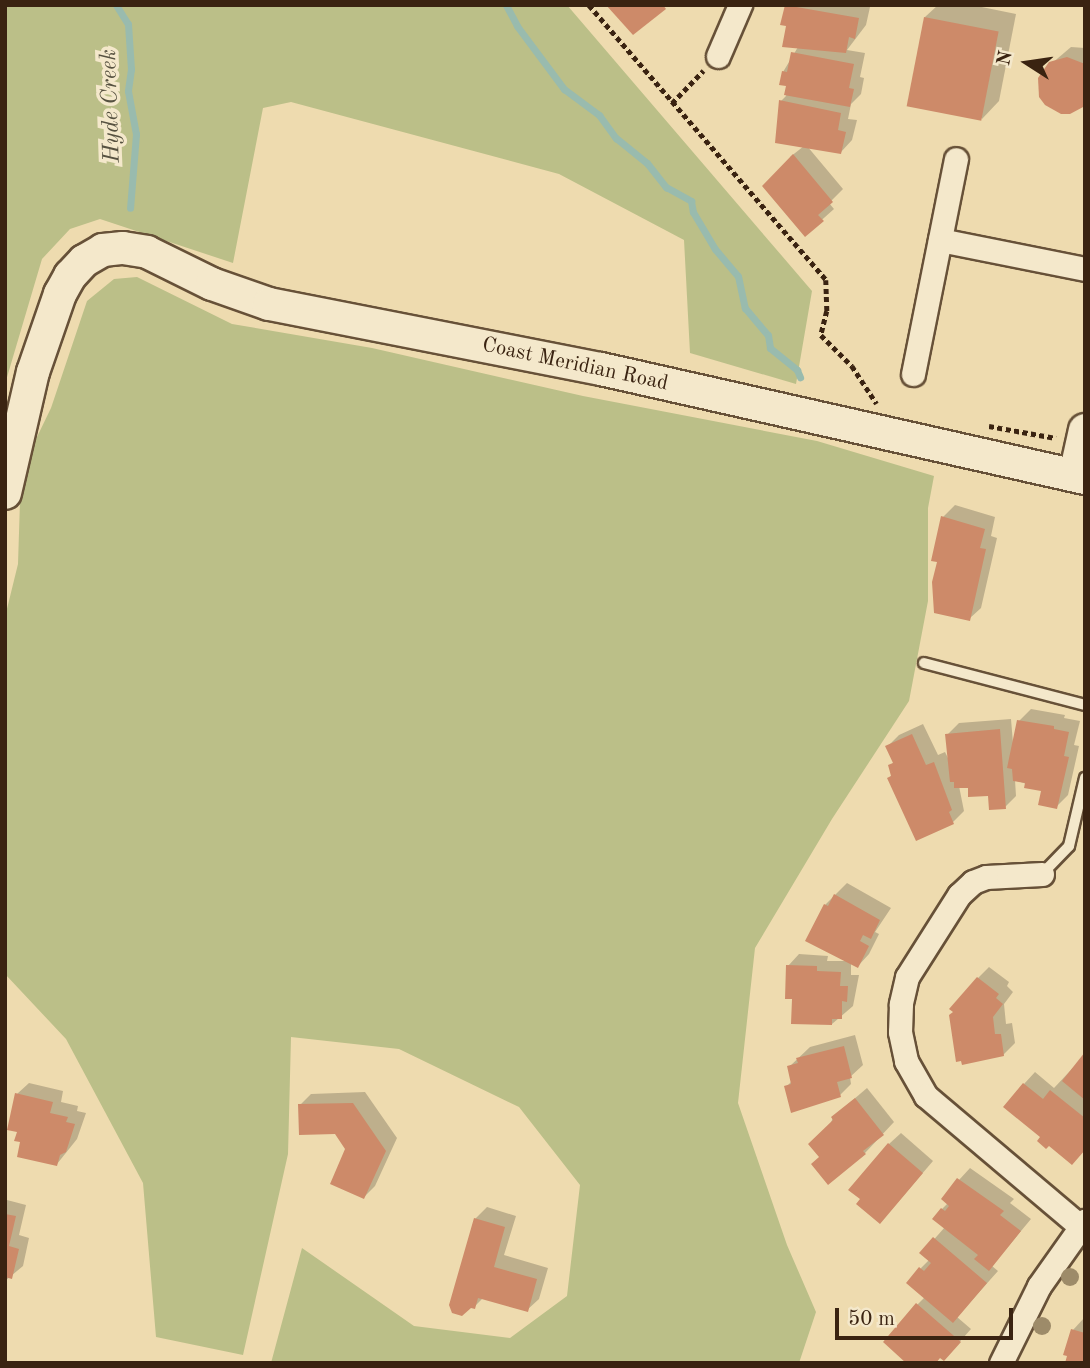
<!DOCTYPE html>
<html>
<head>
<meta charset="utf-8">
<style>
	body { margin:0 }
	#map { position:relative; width:1090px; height:1368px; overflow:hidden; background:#eedbaf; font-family:"Old Standard TT",serif }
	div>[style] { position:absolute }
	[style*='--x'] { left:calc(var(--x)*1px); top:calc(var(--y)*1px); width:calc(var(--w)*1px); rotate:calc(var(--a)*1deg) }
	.green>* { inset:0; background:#bbbf88 }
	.shadow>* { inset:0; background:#0003 }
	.stream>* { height:7px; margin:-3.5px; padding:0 3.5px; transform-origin:3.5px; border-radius:3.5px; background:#99bbae }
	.building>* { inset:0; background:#cd8a69; transform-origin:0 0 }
	.path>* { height:4.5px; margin-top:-2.25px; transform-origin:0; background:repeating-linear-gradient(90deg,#3a2311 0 5px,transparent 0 8.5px) }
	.roads { filter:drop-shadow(2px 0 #675138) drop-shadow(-2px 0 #675138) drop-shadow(0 2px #675138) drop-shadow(0 -2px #675138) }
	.lane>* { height:10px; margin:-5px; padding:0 5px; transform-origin:5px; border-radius:5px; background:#f4e8cb }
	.street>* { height:23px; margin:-11.5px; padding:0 11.5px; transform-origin:11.5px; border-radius:11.5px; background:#f4e8cb }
	.secondary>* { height:32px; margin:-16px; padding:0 16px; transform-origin:16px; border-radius:16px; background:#f4e8cb }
	.trees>* { width:18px; height:18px; margin:-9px; border-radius:50%; background:#9d8b69 }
	span { translate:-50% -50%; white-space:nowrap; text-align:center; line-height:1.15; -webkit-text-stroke:7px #f4e8cb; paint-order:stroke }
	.street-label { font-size:21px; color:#3a2311 }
	.water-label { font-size:23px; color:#565140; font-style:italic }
	.frame { position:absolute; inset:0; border:7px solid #3a2311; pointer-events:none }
	.north { position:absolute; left:992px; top:28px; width:70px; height:70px; -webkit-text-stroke:5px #f4e8cb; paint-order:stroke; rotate:282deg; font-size:19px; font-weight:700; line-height:28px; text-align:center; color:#3a2311 }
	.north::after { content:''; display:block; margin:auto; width:24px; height:32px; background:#3a2311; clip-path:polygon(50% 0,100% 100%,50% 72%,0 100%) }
	.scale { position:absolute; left:835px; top:1308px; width:178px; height:32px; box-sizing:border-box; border:4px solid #3a2311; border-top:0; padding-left:9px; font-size:21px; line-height:24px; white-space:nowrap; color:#3a2311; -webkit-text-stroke:5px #f4e8cb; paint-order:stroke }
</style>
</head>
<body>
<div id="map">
	<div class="green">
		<i style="clip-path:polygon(5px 5px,567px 5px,812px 291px,796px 384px,690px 353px,684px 240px,559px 174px,291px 102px,263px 108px,233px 263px,100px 219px,70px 229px,42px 259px,5px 384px)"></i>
		<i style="clip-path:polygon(137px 277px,232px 324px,372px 348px,583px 396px,817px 441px,934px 476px,928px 508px,928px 601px,909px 701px,832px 819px,755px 948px,738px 1103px,787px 1245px,816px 1312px,799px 1363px,271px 1363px,302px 1248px,414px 1326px,510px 1338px,567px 1296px,580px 1185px,519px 1107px,399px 1049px,291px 1037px,288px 1154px,243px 1355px,156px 1337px,143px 1183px,66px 1039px,5px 974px,5px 617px,18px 564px,21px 470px,51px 408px,87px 301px,114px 279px)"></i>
	</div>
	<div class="shadow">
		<i style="clip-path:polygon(787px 5px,870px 7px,866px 25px,847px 50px,865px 53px,860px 77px,864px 78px,861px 94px,851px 104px,848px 119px,857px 120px,852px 140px,841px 152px,807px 146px,843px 189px,829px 203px,834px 209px,806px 234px,790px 157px,804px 146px,781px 101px,786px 96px,788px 85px,783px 72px,798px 47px,788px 25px,782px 24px)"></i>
		<i style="clip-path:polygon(938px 5px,972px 5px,1016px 14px,999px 101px,982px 119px,925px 17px)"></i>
		<i style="clip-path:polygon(1071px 47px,1085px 48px,1085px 103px,1044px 70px)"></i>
		<i style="clip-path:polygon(955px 505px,995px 517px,991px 536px,997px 538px,981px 608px,969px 619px,939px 561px,943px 517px)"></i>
		<i style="clip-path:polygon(1031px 709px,1065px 715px,1064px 718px,1080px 721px,1074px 745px,1079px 746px,1068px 795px,1056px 807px,1043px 790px,1015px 780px,1016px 796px,1005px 807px,990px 794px,969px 786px,959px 786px,964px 811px,953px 822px,889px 778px,892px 775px,890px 766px,894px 762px,887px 747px,899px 735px,923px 724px,938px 755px,945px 752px,949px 760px,947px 735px,959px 723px,1011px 719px,1013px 743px,1019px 721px)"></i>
		<i style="clip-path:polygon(847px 883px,891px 908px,875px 932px,879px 934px,869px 954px,858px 966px,851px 963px,851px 975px,859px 975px,853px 1006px,832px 1024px,793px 997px,788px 966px,799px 954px,828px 956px,827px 961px,848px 961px,825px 905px)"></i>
		<i style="clip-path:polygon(989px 967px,1009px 982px,1007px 986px,1013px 992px,1004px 1004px,1006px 1024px,1012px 1023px,1015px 1043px,1003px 1055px,963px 1063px,978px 978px)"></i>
		<i style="clip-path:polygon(855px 1035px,863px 1065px,850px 1077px,851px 1084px,840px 1095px,786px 1087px,792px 1081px,789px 1067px,810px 1047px)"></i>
		<i style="clip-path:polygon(1085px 1055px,1085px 1150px,1043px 1137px,1024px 1084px,1035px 1072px,1054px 1088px)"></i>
		<i style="clip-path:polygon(29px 1083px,63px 1091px,61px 1102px,78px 1106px,77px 1111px,86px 1113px,77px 1139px,57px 1164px,22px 1141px,17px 1094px)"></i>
		<i style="clip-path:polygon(867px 1088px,894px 1122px,865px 1153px,828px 1182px,820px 1157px,833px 1117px)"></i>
		<i style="clip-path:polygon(365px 1092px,397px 1138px,375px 1186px,364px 1197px,347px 1149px,336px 1132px,300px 1105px,311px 1094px)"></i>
		<i style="clip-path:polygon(901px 1133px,933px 1161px,891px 1210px,889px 1144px)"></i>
		<i style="clip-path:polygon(970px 1168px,1014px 1199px,1010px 1203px,1031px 1219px,992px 1266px,998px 1271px,957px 1317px,971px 1329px,955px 1347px,917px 1305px,925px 1297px,921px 1268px,930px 1259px,922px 1253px,945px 1227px,942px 1209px,948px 1203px,959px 1180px)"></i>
		<i style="clip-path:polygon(7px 1200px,26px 1205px,19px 1235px,29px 1238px,23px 1266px,5px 1281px)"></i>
		<i style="clip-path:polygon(487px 1207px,516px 1216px,504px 1255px,548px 1268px,539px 1299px,527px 1310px,483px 1298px,474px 1307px,475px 1219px)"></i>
		<i style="clip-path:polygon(1084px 1318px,1085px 1318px,1085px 1363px,1073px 1330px)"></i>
	</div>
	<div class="stream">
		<i style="--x:116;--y:5;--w:22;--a:58"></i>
		<i style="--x:128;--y:24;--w:45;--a:86.2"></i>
		<i style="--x:131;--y:69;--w:22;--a:98"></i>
		<i style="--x:128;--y:91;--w:44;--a:79.5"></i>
		<i style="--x:136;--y:134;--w:74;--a:94.6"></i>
		<i style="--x:506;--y:5;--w:24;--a:62"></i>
		<i style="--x:517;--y:26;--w:79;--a:53.3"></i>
		<i style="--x:564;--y:89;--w:44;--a:36.6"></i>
		<i style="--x:599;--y:115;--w:29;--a:54"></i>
		<i style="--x:616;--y:138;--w:40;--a:39"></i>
		<i style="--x:647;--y:163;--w:31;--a:52"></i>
		<i style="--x:666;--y:187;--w:29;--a:29"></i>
		<i style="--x:691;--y:201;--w:11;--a:80"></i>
		<i style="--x:693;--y:212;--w:43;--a:59.3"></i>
		<i style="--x:715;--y:249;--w:35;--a:50"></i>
		<i style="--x:738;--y:276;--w:33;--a:78"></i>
		<i style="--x:745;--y:308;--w:35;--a:50"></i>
		<i style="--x:768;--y:335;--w:13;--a:81"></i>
		<i style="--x:770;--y:348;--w:35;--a:39"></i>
		<i style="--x:797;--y:370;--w:8;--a:67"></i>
	</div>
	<div class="building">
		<i style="clip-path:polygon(606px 5px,663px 5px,666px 9px,633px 35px)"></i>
		<i style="clip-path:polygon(785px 5px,859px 18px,855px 39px,849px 37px,846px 53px,782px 47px,786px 26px,780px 25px)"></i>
		<i style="left:924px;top:17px;width:76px;height:91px;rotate:11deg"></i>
		<i style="clip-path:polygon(791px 52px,854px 64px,849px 88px,854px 89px,850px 107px,784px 95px,786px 86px,779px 85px,782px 71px,787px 72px)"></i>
		<i style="clip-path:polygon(1067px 57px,1085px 64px,1085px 106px,1070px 114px,1061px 114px,1045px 105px,1039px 97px,1038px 78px,1049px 62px)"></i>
		<i style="clip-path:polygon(779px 100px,841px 113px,838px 130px,846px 132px,841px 154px,775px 143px)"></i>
		<i style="clip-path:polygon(793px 154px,833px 202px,818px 215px,824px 221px,805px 237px,762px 186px)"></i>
		<i style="clip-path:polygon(941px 516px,985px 529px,980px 548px,986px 549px,970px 621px,934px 613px,932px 582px,937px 562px,931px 561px)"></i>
		<i style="clip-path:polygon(1017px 720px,1054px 726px,1054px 729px,1069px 732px,1064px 756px,1069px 757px,1057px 809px,1038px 805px,1041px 791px,1024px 788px,1025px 783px,1013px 781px,1012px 769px,1007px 768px)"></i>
		<i style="clip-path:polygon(1000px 729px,1006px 809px,989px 810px,988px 796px,968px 797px,968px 788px,954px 788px,954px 782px,950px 782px,945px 734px)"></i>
		<i style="clip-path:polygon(912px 734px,926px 765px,934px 762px,952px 810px,949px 812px,954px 824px,916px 841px,887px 778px,891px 776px,888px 765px,893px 763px,885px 746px)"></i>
		<i style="clip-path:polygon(834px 894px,880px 920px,871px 939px,863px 935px,860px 941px,869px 946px,858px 968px,805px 941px,824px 904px,828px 906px)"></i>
		<i style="clip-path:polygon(786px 965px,817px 966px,817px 971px,841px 972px,840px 986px,848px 986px,847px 1002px,842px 1001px,842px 1019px,832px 1019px,832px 1025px,791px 1024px,792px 999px,785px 999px)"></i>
		<i style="clip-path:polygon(977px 977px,999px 994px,996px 998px,1003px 1004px,993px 1017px,995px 1034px,1001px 1034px,1004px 1056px,962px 1065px,961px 1061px,956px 1062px,949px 1015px,953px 1012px,949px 1009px)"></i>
		<i style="clip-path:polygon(844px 1046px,852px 1078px,837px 1082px,841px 1097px,791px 1113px,784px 1086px,791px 1084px,787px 1066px,798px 1063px,796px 1058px)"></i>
		<i style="clip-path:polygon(1085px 1052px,1085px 1100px,1062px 1081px)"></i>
		<i style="clip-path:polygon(1023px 1083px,1043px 1099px,1050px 1090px,1085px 1118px,1085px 1150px,1072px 1165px,1049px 1146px,1046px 1149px,1037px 1141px,1040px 1137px,1003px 1107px)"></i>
		<i style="clip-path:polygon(15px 1093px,53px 1102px,50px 1113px,68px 1117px,66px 1122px,75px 1124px,66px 1152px,60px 1155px,57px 1166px,17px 1157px,20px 1142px,14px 1141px,17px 1132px,7px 1130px)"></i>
		<i style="clip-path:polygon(855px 1098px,884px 1135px,863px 1151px,866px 1154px,828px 1185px,811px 1164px,819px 1157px,808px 1144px,833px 1120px,831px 1117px)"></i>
		<i style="clip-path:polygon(353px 1103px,386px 1151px,364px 1199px,330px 1184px,345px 1149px,335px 1134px,299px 1135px,298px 1104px)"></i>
		<i style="clip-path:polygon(888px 1143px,923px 1173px,880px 1224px,856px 1204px,860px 1199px,848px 1190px)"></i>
		<i style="clip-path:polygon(957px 1178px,1004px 1211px,1000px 1215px,1021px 1231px,989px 1271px,974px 1259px,978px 1255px,932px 1219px,941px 1208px,945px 1211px,949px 1206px,941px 1199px)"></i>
		<i style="clip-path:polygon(5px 1214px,16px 1216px,9px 1246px,19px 1249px,12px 1279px,5px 1277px)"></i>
		<i style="clip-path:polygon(474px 1218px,505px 1227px,494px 1267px,537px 1279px,528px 1312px,478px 1298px,475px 1309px,471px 1308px,462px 1316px,452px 1313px,449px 1305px)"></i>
		<i style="clip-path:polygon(933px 1237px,987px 1283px,953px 1323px,906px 1283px,919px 1267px,924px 1271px,931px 1263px,919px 1253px)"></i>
		<i style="clip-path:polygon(916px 1303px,961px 1342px,944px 1361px,940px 1358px,936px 1363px,906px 1363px,883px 1342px)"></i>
		<i style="clip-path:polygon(1071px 1329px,1085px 1333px,1085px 1363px,1065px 1363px,1067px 1356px,1063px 1355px)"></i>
	</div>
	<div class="path">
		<i style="--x:589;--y:5;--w:363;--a:49.2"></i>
		<i style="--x:826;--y:280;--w:31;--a:88"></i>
		<i style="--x:827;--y:311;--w:25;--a:104"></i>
		<i style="--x:821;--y:335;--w:44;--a:45"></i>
		<i style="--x:852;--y:366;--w:45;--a:56.7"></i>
		<i style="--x:672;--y:103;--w:45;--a:-45.9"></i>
		<i style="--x:989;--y:426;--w:68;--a:10.2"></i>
	</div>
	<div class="roads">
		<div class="lane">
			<i style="--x:924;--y:663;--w:166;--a:14.6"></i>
			<i style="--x:1042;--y:874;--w:39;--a:-46"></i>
			<i style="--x:1069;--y:846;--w:70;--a:-76.8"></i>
		</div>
		<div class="street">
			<i style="--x:718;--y:56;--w:56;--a:-66.7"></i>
			<i style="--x:940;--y:240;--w:148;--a:11.3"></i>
			<i style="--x:913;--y:374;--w:219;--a:-78.7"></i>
			<i style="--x:1042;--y:874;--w:56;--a:176.9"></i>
			<i style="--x:986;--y:877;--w:14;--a:159"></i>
			<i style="--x:973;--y:882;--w:19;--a:137"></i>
			<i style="--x:959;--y:895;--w:97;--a:122.4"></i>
			<i style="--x:907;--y:977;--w:28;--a:103"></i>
			<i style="--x:901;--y:1004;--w:28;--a:92"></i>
			<i style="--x:900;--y:1032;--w:30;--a:78"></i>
			<i style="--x:906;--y:1061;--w:40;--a:60.3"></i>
			<i style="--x:926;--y:1096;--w:202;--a:40.2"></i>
			<i style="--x:1001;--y:1363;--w:86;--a:-63.7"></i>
			<i style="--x:1039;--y:1286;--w:80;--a:-54.7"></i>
		</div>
		<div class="secondary">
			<i style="--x:1075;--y:475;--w:46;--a:-77.5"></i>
			<i style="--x:5;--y:493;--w:124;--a:-77"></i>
			<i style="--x:33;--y:372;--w:83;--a:-70.9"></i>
			<i style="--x:60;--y:294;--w:21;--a:-61"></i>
			<i style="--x:70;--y:276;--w:21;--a:-47"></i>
			<i style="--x:84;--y:261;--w:22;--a:-30"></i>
			<i style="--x:103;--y:250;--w:20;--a:-6"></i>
			<i style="--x:123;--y:248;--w:24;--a:9"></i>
			<i style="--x:147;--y:252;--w:72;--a:26.2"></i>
			<i style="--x:212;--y:284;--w:60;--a:19.3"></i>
			<i style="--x:269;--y:304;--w:338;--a:11.1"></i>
			<i style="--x:601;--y:369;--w:496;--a:12.7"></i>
		</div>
	</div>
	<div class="trees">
		<i style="left:1070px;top:1277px"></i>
		<i style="left:1042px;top:1326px"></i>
	</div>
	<div class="street-label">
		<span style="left:575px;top:365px;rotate:12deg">Coast Meridian Road</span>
	</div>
	<div class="water-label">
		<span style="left:111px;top:106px;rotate:-92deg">Hyde Creek</span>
	</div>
	<div class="frame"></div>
	<div class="north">N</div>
	<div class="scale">50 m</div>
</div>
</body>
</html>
